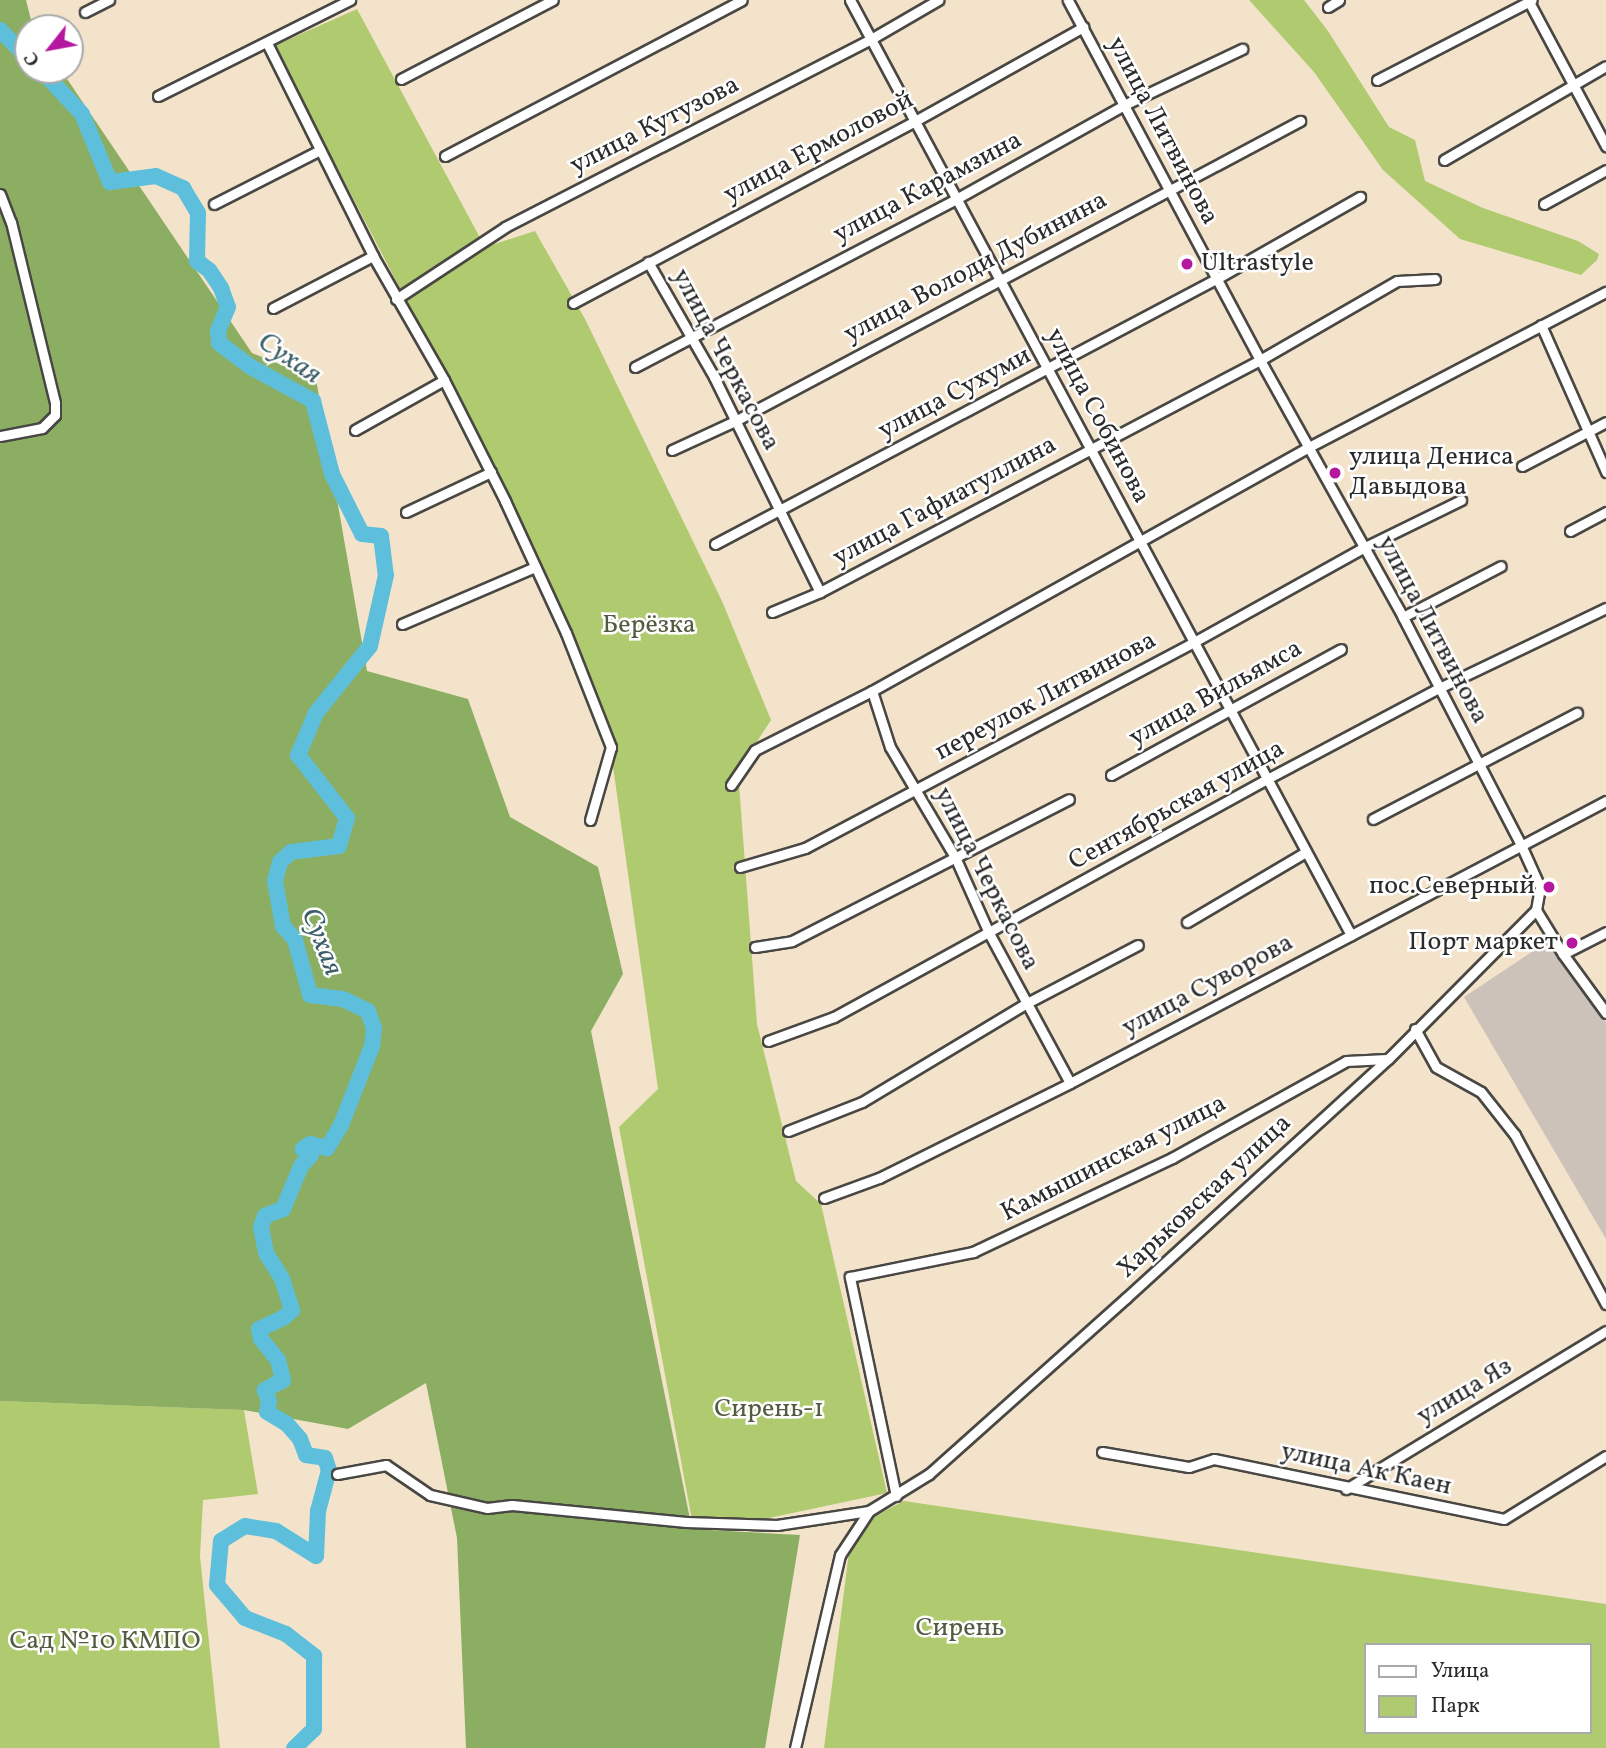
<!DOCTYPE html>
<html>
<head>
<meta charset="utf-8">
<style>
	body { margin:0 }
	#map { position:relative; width:1606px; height:1748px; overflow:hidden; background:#f3e3ca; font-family:Vollkorn,serif }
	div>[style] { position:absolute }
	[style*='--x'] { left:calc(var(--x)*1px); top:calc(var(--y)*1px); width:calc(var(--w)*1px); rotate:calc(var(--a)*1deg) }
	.industrial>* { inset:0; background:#ccc2b9 }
	.green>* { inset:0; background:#b0ca70 }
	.forest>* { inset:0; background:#8cae62 }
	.river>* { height:16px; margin:-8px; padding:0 8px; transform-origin:8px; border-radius:8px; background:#5ebfdc }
	.roads { filter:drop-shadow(2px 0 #494743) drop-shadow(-2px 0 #494743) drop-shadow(0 2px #494743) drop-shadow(0 -2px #494743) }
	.minor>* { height:9px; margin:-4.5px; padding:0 4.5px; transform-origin:4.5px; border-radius:4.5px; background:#fff }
	.dots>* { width:19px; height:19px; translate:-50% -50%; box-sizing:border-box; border:4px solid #fff; border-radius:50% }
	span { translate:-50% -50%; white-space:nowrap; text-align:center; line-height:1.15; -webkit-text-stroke:5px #fff; paint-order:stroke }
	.street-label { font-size:26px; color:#2b2b2b }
	.poi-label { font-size:26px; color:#2b2b2b }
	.left { translate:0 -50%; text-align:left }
	.right { translate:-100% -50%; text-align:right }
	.park-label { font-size:26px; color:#535b40 }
	.water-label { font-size:28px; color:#3d5f69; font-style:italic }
	.legend { position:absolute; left:1364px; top:1643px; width:228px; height:91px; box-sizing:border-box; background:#fff; border:2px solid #aaa; margin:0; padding:9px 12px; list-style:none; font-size:21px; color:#2b2b2b }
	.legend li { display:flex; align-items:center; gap:14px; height:35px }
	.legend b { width:35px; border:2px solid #aaa }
	.north { position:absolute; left:14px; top:14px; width:70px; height:70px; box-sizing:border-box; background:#fff; border:2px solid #aaa; border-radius:50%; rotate:239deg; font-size:19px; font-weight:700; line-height:28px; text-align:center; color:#2b2b2b }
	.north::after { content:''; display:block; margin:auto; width:24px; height:32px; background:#b5179e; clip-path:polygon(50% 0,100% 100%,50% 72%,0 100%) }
</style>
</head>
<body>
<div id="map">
	<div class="industrial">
		<i style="clip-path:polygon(1548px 941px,1606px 1022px,1606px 1239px,1464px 997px)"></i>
	</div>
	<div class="green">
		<i style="clip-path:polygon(1249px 0,1304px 0,1328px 31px,1389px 127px,1415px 140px,1425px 181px,1483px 208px,1578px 241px,1599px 254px,1597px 260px,1581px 275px,1460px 239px,1383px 170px,1314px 72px)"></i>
		<i style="clip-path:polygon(357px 9px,485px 247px,535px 231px,585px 319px,722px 601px,771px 720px,738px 771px,757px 1024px,796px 1181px,821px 1204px,887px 1493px,769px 1518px,692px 1520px,619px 1127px,658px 1089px,606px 716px,462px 408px,274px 46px)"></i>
		<i style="clip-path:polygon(0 1401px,244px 1410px,258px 1494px,203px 1500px,200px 1556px,220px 1748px,0 1748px)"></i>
		<i style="clip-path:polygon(evenodd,904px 1501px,1606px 1604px,1606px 1748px,824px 1748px,849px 1552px,873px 1517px,904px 1501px,1366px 1645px,1590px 1645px,1590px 1732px,1366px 1732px,1366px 1645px)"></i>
	</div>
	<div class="forest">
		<i style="clip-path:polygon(0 0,26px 0,33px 28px,28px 28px,28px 70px,61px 70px,252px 353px,316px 379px,367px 671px,468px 699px,510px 817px,598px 867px,623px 974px,591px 1031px,692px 1529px,800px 1535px,765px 1748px,466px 1748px,457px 1538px,426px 1383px,348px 1429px,244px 1410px,0 1401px)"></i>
	</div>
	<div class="river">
		<i style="--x:0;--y:30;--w:40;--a:45"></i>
		<i style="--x:41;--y:70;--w:60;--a:47"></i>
		<i style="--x:82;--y:114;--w:74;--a:67.6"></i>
		<i style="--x:110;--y:182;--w:46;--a:-7.4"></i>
		<i style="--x:156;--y:176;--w:30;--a:24"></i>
		<i style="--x:183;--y:188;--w:29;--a:59"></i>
		<i style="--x:198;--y:213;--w:48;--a:91.2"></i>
		<i style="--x:197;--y:261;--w:15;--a:37"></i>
		<i style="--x:209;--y:270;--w:22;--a:56"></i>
		<i style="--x:221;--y:288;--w:20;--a:70"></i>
		<i style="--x:228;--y:307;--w:26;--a:113"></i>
		<i style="--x:218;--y:331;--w:12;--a:85"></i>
		<i style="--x:219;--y:343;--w:40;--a:37"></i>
		<i style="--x:251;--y:367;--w:71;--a:28.7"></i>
		<i style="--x:313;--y:401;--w:75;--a:75.4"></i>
		<i style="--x:332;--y:474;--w:67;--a:63.4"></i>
		<i style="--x:362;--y:534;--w:19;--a:6"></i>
		<i style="--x:381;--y:536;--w:39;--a:83"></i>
		<i style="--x:386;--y:575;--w:73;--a:102.7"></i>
		<i style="--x:370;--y:646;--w:86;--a:128.9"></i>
		<i style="--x:316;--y:713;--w:46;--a:113.2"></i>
		<i style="--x:298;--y:755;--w:80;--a:52.1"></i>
		<i style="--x:347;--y:818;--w:29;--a:106"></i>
		<i style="--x:339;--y:846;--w:48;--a:172.9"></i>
		<i style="--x:291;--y:852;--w:15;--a:138"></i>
		<i style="--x:280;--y:862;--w:20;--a:105"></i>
		<i style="--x:275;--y:881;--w:46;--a:79.9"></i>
		<i style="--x:283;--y:926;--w:18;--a:49"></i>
		<i style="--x:295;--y:940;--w:57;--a:74.7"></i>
		<i style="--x:310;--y:995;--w:33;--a:7"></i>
		<i style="--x:343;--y:999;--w:28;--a:26"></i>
		<i style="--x:368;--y:1011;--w:18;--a:71"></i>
		<i style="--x:374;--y:1028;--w:18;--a:96"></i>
		<i style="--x:372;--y:1046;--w:85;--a:111.4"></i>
		<i style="--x:341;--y:1125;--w:27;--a:121"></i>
		<i style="--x:327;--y:1148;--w:17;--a:-167"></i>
		<i style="--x:310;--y:1144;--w:9;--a:144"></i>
		<i style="--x:303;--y:1149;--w:10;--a:37"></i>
		<i style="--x:311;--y:1155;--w:15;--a:132"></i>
		<i style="--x:301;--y:1166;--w:47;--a:112.7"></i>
		<i style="--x:283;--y:1209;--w:19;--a:159"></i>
		<i style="--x:265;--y:1216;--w:12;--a:110"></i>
		<i style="--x:261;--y:1227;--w:26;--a:79"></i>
		<i style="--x:266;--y:1253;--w:31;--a:58"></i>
		<i style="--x:282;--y:1279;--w:33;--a:72"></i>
		<i style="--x:292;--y:1310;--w:12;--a:138"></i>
		<i style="--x:283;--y:1318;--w:26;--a:155"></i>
		<i style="--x:259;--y:1329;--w:10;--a:79"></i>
		<i style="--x:261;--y:1339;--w:27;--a:51"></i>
		<i style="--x:278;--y:1360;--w:21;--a:76"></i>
		<i style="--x:283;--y:1380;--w:21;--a:151"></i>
		<i style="--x:265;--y:1390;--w:12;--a:70"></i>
		<i style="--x:269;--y:1401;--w:11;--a:100"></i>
		<i style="--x:267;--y:1412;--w:23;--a:31"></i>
		<i style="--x:287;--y:1424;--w:20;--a:49"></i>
		<i style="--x:300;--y:1439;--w:17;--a:69"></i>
		<i style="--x:306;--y:1455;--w:19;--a:9"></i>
		<i style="--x:325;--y:1458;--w:13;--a:72"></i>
		<i style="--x:329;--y:1470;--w:42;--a:105"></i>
		<i style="--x:318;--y:1511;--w:45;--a:92.5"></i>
		<i style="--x:316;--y:1556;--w:47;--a:-148"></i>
		<i style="--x:276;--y:1531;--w:31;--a:-171"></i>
		<i style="--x:245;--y:1526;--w:28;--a:148"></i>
		<i style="--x:221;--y:1541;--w:44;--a:95.2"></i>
		<i style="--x:217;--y:1585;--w:43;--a:49.7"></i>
		<i style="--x:245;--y:1618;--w:44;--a:21.3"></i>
		<i style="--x:286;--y:1634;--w:36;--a:38"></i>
		<i style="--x:314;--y:1656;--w:73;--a:90"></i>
		<i style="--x:314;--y:1729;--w:28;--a:136"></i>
	</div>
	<div class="roads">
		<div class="minor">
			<i style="--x:850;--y:0;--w:1061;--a:61.82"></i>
			<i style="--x:1528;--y:0;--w:166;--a:61.9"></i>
			<i style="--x:1328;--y:7;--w:13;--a:-32"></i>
			<i style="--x:85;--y:12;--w:27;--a:-27"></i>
			<i style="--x:267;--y:43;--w:238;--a:63.5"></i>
			<i style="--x:373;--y:256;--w:143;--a:60.2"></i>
			<i style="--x:444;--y:380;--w:136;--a:63.2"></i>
			<i style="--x:505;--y:501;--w:145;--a:65.2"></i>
			<i style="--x:566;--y:633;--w:123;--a:68.5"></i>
			<i style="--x:611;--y:747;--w:76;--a:106"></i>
			<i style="--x:401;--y:79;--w:171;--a:-27.5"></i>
			<i style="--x:1377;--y:80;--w:174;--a:-27.3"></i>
			<i style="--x:158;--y:96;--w:215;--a:-26.6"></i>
			<i style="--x:445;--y:156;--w:335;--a:-27.7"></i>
			<i style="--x:1444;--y:160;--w:187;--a:-30.1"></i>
			<i style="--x:0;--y:194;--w:30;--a:69"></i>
			<i style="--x:11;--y:222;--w:186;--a:76.3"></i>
			<i style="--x:55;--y:403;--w:12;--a:90"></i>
			<i style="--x:55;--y:415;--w:18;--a:135"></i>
			<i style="--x:42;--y:428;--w:43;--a:169.2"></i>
			<i style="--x:214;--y:204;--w:119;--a:-27"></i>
			<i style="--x:1544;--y:204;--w:71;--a:-28.7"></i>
			<i style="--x:648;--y:262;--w:133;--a:60.1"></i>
			<i style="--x:714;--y:377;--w:240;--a:63.8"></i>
			<i style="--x:396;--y:299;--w:131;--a:-33.4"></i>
			<i style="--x:505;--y:227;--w:411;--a:-27.2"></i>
			<i style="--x:871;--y:39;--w:78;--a:-30.2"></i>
			<i style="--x:573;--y:303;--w:387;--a:-28"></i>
			<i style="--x:915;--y:121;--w:193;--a:-29.2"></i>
			<i style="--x:273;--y:308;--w:113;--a:-27.5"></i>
			<i style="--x:1541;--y:325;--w:161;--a:66.1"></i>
			<i style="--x:635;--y:367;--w:362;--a:-27.6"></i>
			<i style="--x:956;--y:199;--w:193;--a:-29.2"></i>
			<i style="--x:1124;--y:105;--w:131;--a:-25.4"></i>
			<i style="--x:355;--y:430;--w:102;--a:-29.3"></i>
			<i style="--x:672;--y:450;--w:69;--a:-24.7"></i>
			<i style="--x:735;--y:421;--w:640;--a:-27.97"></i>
			<i style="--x:1522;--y:466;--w:95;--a:-27.6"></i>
			<i style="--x:406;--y:512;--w:94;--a:-25.2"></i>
			<i style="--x:1570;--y:531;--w:41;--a:-27.8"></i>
			<i style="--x:715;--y:544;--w:567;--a:-27.88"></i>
			<i style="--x:1216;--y:279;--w:166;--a:-29.7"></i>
			<i style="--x:772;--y:612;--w:52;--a:-22.6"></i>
			<i style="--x:820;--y:592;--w:497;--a:-27.8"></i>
			<i style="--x:1260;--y:360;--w:158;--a:-30"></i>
			<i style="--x:1397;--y:281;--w:38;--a:-3"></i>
			<i style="--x:1403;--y:617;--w:110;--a:-27.5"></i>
			<i style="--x:402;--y:624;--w:145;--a:-23.2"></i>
			<i style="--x:872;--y:691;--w:59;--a:72.2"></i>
			<i style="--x:890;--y:747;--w:128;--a:59.4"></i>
			<i style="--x:955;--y:857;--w:83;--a:65.9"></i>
			<i style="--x:989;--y:933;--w:170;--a:61.6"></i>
			<i style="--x:1111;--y:775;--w:262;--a:-28.7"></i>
			<i style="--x:731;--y:785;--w:42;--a:-55.6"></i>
			<i style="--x:755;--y:750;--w:131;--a:-26.8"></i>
			<i style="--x:872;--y:691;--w:501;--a:-29.18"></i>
			<i style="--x:1309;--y:447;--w:335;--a:-27.6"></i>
			<i style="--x:1373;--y:819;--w:230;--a:-27.5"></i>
			<i style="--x:740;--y:867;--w:68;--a:-16.3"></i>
			<i style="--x:805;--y:848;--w:440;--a:-27.9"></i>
			<i style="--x:1194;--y:642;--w:196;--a:-29.1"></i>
			<i style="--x:1365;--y:547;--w:107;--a:-26.1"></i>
			<i style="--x:1536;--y:910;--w:52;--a:58.5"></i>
			<i style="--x:1563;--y:954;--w:73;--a:53.9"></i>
			<i style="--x:1187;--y:922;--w:138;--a:-30.5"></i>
			<i style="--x:755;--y:947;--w:37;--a:-9"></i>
			<i style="--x:792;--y:941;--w:311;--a:-27.1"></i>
			<i style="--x:1563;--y:954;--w:48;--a:-27.1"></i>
			<i style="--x:1415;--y:1029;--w:43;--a:61.1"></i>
			<i style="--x:1436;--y:1067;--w:51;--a:29.1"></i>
			<i style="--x:1481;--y:1092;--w:55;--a:51.7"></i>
			<i style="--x:1515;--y:1135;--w:192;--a:61.7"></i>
			<i style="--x:768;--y:1041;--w:70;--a:-20"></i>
			<i style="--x:834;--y:1017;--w:494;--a:-28.8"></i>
			<i style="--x:1267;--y:779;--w:195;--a:-27.9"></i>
			<i style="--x:1439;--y:688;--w:185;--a:-25.6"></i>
			<i style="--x:788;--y:1131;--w:79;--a:-21.4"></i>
			<i style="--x:862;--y:1102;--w:192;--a:-31"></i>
			<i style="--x:1027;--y:1003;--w:125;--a:-27.6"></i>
			<i style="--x:824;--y:1198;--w:59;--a:-20"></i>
			<i style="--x:879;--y:1178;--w:213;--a:-26.4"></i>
			<i style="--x:1070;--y:1083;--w:606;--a:-27.75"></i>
			<i style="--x:1102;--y:1452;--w:88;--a:9.8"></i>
			<i style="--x:1189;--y:1467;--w:26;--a:-18"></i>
			<i style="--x:1214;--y:1459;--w:296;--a:11.7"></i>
			<i style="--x:1504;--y:1519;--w:120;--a:-31.7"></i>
			<i style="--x:337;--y:1474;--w:50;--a:-10.4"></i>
			<i style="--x:386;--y:1465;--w:53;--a:34.3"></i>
			<i style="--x:430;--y:1495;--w:58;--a:12.8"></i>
			<i style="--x:487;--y:1508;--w:25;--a:-7"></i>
			<i style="--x:512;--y:1505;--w:175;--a:5.6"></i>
			<i style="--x:686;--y:1522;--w:91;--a:1.9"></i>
			<i style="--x:777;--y:1525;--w:93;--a:-8.7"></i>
			<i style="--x:1346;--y:1489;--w:304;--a:-31.3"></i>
			<i style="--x:896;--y:1496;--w:224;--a:-101.9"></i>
			<i style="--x:850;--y:1277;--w:126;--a:-11.5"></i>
			<i style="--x:973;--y:1252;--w:220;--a:-25.3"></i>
			<i style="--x:1172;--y:1158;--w:199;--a:-29.1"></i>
			<i style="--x:1346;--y:1061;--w:41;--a:-2.8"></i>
			<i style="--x:795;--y:1748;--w:198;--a:-76.9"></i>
			<i style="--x:840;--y:1555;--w:53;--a:-56.6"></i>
			<i style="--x:869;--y:1511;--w:70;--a:-31.7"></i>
			<i style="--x:929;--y:1474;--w:264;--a:-41.8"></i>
			<i style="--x:1126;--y:1298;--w:355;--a:-42.4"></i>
			<i style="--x:1388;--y:1059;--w:210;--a:-45.2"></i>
			<i style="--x:1536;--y:910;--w:23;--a:-80"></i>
			<i style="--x:1540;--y:887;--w:46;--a:-114.3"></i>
			<i style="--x:1521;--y:845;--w:257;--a:-117.4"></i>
			<i style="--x:1403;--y:617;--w:294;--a:-119.1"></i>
			<i style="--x:1260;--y:360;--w:408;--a:-118.1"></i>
		</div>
	</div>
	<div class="dots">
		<i style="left:1187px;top:264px;background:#b5179e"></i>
		<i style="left:1335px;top:473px;background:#b5179e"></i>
		<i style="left:1549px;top:887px;background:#b5179e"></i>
		<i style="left:1572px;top:943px;background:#b5179e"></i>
	</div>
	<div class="street-label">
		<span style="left:655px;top:126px;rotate:-27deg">улица Кутузова</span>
		<span style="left:1162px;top:131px;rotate:62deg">улица Литвинова</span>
		<span style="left:819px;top:148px;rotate:-28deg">улица Ермоловой</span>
		<span style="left:928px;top:188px;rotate:-28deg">улица Карамзина</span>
		<span style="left:976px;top:268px;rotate:-28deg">улица Володи Дубинина</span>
		<span style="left:725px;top:360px;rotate:62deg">улица Черкасова</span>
		<span style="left:955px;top:394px;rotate:-28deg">улица Сухуми</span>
		<span style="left:1097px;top:416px;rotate:62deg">улица Собинова</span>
		<span style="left:945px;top:502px;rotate:-28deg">улица Гафиатуллина</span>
		<span style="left:1432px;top:630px;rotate:62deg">улица Литвинова</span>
		<span style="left:1216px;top:694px;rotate:-29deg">улица Вильямса</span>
		<span style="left:1046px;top:697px;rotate:-28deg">переулок Литвинова</span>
		<span style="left:1177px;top:806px;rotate:-29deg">Сентябрьская улица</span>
		<span style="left:986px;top:879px;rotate:63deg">улица Черкасова</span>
		<span style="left:1208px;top:986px;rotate:-28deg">улица Суворова</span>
		<span style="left:1114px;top:1159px;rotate:-27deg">Камышинская улица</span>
		<span style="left:1205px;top:1197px;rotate:-43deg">Харьковская улица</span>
		<span style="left:1465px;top:1392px;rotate:-31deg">улица Яз</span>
		<span style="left:1366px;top:1470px;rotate:12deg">улица Ак Каен</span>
	</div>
	<div class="poi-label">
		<span class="left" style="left:1201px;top:264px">Ultrastyle</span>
		<span class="left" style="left:1349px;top:473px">улица Дениса<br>Давыдова</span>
		<span class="right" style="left:1535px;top:887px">пос.Северный</span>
		<span class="right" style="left:1558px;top:943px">Порт маркет</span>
	</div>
	<div class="park-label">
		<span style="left:649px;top:626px">Берёзка</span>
		<span style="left:769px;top:1410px">Сирень-1</span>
		<span style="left:960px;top:1629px">Сирень</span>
		<span style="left:105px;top:1642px">Сад №10 КМПО</span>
	</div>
	<div class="water-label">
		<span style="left:289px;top:359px;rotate:34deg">Сухая</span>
		<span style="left:321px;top:942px;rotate:69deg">Сухая</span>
	</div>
	<ul class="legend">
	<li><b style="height:9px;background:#fff"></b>Улица</li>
	<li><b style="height:19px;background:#b0ca70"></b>Парк</li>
	</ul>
	<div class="north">С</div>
</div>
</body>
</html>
